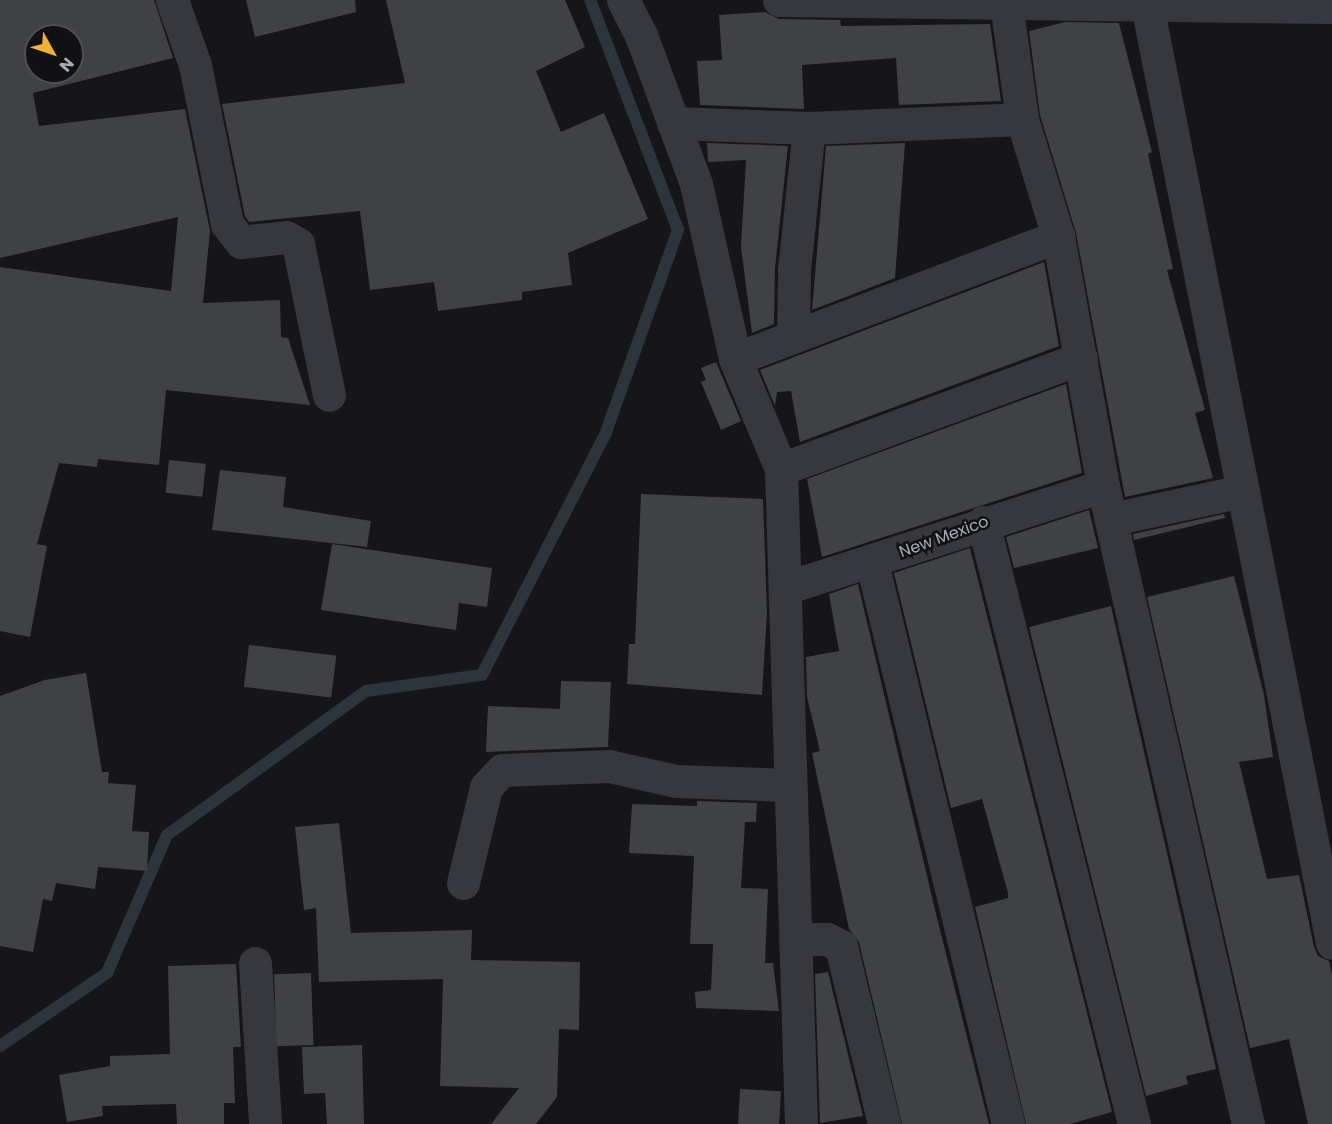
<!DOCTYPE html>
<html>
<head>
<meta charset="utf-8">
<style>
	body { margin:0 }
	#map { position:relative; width:1332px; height:1124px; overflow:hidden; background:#161618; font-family:Poppins,sans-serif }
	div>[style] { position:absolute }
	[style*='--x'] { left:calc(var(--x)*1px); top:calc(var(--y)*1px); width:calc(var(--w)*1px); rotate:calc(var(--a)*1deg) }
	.stream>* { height:12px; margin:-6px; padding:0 6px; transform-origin:6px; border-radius:6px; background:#2c353c }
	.building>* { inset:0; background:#404145; transform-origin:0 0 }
	.minor>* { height:33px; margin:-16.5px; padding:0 16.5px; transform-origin:16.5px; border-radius:16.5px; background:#37383d }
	span { translate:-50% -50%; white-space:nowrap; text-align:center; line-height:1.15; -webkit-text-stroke:5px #111113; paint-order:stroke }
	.street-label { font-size:16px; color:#a8adb8 }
	.north { position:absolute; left:24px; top:24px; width:60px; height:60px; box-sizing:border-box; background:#111113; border:2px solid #4d4f55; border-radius:50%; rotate:130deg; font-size:16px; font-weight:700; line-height:24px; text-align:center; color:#a8adb8 }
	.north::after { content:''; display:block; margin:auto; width:21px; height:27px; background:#f2b134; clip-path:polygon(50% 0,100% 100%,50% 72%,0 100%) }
</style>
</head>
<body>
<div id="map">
	<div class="stream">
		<i style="--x:0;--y:1046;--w:130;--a:-34.3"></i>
		<i style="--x:107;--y:973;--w:150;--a:-66.5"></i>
		<i style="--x:167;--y:835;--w:246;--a:-35.9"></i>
		<i style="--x:366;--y:691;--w:117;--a:-7.9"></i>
		<i style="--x:482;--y:675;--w:270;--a:-62.9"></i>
		<i style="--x:605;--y:435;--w:218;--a:-70.4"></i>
		<i style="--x:678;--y:230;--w:246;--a:-110.9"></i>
	</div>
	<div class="building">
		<i style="clip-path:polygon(evenodd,0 0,154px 0,173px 58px,33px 93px,39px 126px,185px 109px,210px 231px,203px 303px,280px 300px,281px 337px,288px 338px,310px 405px,166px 390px,159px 465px,98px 459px,97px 467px,59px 463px,37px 544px,47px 546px,30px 637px,0 631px,0 267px,171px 291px,178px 217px,0 258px,0 0,36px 36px,72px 36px,72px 72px,36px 72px,36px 36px)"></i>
		<i style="clip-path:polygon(246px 0,355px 0,356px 12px,255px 37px)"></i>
		<i style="clip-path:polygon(386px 0,565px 0,585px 47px,536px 71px,561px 132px,604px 113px,648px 219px,568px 253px,572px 285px,522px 292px,522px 300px,438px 311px,434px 282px,370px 290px,360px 211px,249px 222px,245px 216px,222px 104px,405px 83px)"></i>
		<i style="clip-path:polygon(765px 12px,779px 19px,840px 20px,841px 26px,990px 24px,1001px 101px,899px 105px,896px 58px,802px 65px,804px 109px,700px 105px,697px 61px,722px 60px,719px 15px)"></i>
		<i style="clip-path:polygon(1065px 22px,1119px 23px,1152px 152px,1148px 154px,1173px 269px,1167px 270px,1205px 410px,1195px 413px,1213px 478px,1125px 497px,1076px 233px,1040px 115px,1029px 31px)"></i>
		<i style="clip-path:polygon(707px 143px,788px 146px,775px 268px,774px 324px,752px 333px,741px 247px,746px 160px,708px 162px)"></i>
		<i style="clip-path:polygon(905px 143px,895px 278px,812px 310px,826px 146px)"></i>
		<i style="clip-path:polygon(1044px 262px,1059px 346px,800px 442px,791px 391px,777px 392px,775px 406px,760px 370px)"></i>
		<i style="clip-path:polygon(716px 362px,741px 421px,721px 430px,701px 382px,706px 380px,701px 368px)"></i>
		<i style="clip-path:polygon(1066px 384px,1082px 473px,822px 557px,807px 479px)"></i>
		<i style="left:169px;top:460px;width:37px;height:33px;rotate:6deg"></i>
		<i style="clip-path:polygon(220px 470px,286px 477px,283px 507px,371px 521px,367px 547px,212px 530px)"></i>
		<i style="clip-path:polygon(641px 494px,763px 499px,767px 612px,762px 695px,627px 684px,629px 644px,635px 644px)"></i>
		<i style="clip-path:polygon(1089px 510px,1098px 548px,1014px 568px,1006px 537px)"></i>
		<i style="clip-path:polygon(1224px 514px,1225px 518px,1134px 540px,1133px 534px)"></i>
		<i style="clip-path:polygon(332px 544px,492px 568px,487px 607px,459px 603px,456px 630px,321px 610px)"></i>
		<i style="clip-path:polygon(970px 548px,1112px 1112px,1070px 1124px,1026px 1124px,975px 907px,1008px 898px,1008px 893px,982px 799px,951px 808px,894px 573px)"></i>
		<i style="clip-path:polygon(1234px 576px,1264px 695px,1273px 757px,1239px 762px,1267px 879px,1299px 875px,1314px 947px,1318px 956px,1329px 961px,1332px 975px,1332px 1124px,1308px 1124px,1289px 1039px,1250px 1048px,1147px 597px)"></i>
		<i style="clip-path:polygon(858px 584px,937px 918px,989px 1124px,902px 1124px,859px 942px,849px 929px,812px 753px,820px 751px,807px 697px,806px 657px,839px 651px,829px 594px)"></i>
		<i style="clip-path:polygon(1111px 606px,1216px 1069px,1186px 1076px,1188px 1084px,1146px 1096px,1029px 627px)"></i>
		<i style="left:249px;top:645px;width:88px;height:42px;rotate:7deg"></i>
		<i style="clip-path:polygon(86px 673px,102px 772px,109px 772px,108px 783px,136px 785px,132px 831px,149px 832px,147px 871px,98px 867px,95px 889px,56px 883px,52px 901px,43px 899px,33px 952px,0 946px,0 696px,45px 680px)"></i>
		<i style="clip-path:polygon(561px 681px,611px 682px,608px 747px,486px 752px,488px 706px,560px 709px)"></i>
		<i style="clip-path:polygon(697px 801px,757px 803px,756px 822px,745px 822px,741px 888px,768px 889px,765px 963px,773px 963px,779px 1011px,696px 1008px,695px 992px,711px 990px,713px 944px,690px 944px,694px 856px,629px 853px,632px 804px,697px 806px)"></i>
		<i style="clip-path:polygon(339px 823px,351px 933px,472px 930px,471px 960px,580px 962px,579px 1030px,559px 1029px,557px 1097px,536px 1124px,491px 1124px,519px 1088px,440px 1086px,443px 979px,319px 982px,316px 908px,304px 910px,295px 827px)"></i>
		<i style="clip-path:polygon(236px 964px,241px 1047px,233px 1047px,235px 1103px,224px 1103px,224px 1124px,177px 1124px,176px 1104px,102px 1106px,103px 1116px,67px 1122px,59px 1075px,110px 1066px,110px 1056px,170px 1054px,168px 966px)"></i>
		<i style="clip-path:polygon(828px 972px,863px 1116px,820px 1123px,815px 974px)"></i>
		<i style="left:311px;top:973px;width:72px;height:37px;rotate:88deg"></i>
		<i style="clip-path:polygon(362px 1045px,364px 1124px,327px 1124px,325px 1093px,304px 1094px,302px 1047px)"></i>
		<i style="left:740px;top:1089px;width:41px;height:35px;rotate:3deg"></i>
	</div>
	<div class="minor">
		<i style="--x:172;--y:0;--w:69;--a:70.5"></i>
		<i style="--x:195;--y:65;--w:162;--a:78.6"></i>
		<i style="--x:227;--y:224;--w:23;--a:52"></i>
		<i style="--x:241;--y:242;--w:45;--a:-6.3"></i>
		<i style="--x:286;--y:237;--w:14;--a:30"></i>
		<i style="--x:298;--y:244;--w:154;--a:78.4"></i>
		<i style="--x:623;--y:0;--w:39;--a:63"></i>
		<i style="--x:641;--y:35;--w:159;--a:69.7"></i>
		<i style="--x:696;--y:184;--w:179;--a:77.4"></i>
		<i style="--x:735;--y:359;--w:119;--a:67.3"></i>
		<i style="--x:779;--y:0;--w:553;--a:0.73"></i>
		<i style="--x:1006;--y:3;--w:117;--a:82.1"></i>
		<i style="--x:1022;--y:119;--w:122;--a:72.9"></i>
		<i style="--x:1058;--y:236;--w:254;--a:79.8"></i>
		<i style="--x:1103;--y:486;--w:654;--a:77.2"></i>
		<i style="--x:1147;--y:5;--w:956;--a:78.84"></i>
		<i style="--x:673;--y:123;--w:136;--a:2.1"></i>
		<i style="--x:809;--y:128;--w:213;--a:-2.4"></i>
		<i style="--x:793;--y:337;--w:67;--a:-89.1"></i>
		<i style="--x:794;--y:270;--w:143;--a:-84"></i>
		<i style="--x:735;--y:359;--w:346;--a:-20.8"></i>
		<i style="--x:1112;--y:519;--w:134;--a:-12.1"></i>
		<i style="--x:983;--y:522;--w:621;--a:75.92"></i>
		<i style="--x:872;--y:563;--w:577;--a:76.37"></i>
		<i style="--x:785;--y:588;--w:334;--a:-17.8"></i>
		<i style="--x:463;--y:883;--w:99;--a:-76.5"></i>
		<i style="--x:486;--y:787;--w:23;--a:-47"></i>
		<i style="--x:502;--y:770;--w:107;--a:-2.1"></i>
		<i style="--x:609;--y:766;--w:69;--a:12.6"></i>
		<i style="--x:676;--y:781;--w:112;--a:2"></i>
		<i style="--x:795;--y:939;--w:32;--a:0"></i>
		<i style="--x:827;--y:939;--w:16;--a:27"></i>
		<i style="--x:841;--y:946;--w:183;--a:76.4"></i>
		<i style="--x:255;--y:963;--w:161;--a:86.4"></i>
		<i style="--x:801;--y:1124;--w:655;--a:-91.75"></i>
		<i style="--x:781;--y:469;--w:320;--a:-20.3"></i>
	</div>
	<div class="street-label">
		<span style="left:944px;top:537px;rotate:-20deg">New Mexico</span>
	</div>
	<div class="north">N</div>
</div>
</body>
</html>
